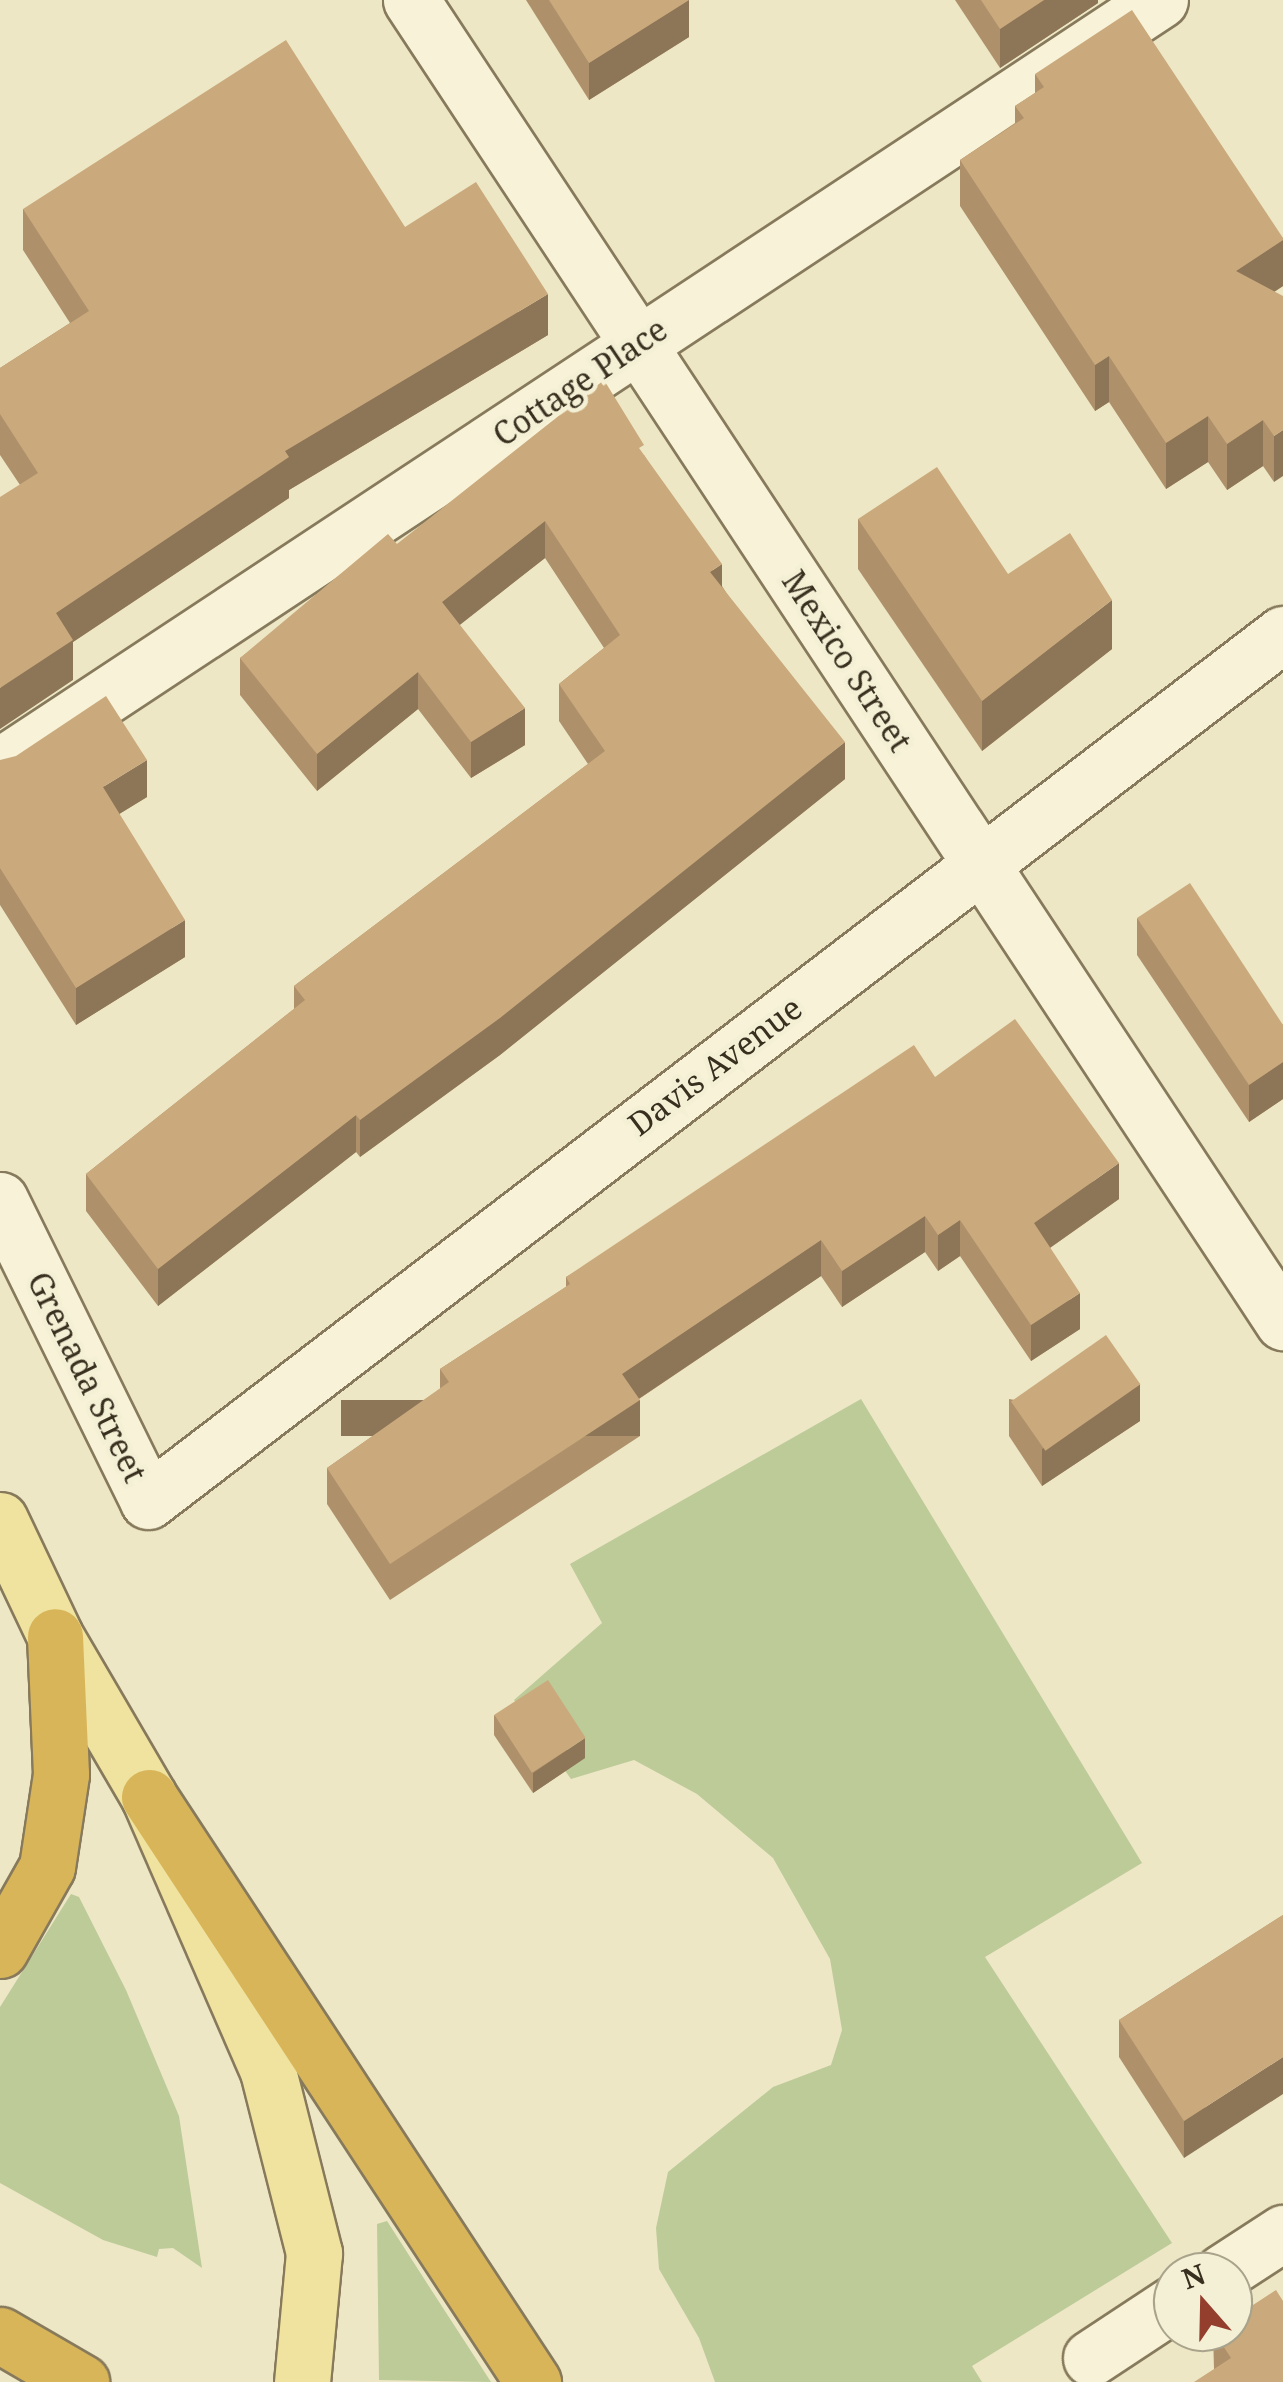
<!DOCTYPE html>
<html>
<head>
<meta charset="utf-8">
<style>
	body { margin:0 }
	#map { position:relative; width:1283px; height:2382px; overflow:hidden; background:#ede7c5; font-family:"Noto Serif",serif }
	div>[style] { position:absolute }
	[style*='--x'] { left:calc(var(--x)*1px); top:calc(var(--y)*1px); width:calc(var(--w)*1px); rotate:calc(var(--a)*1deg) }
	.green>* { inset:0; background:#bdcb99 }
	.roads { filter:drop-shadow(2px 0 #877a5c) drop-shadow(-2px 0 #877a5c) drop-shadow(0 2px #877a5c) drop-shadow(0 -2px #877a5c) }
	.street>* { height:55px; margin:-27.5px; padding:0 27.5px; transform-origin:27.5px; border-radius:27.5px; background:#f8f3d8 }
	.primary>* { height:55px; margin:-27.5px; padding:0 27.5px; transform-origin:27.5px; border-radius:27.5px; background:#efe39f }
	.highway>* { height:55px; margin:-27.5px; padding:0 27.5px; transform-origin:27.5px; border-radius:27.5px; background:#d9b559 }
	.wall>* { inset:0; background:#ae916b }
	.shaded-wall>* { inset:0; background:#8d7657; transform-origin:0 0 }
	.building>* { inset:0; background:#caa97c; transform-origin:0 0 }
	span { translate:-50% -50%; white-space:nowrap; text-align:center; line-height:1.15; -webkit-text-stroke:9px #f4f0d5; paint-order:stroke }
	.street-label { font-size:32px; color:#382f1f }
	.north { position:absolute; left:1153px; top:2252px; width:100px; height:100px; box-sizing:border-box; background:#f4f0d5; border:2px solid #a9a38c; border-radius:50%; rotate:340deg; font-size:28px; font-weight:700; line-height:40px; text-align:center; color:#382f1f }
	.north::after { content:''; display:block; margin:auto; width:35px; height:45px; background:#943e2e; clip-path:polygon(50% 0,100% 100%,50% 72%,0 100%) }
</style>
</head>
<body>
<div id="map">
	<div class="green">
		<i style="clip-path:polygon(861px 1399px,1142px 1863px,985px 1957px,1172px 2243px,972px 2366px,982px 2382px,715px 2382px,699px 2338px,659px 2269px,656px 2228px,668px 2172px,773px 2087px,831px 2065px,842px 2030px,830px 1959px,773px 1858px,697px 1794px,634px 1760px,571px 1779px,514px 1700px,602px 1623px,570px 1564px)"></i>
		<i style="clip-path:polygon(71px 1894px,79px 1897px,126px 1990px,179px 2116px,202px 2268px,173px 2248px,159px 2249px,157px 2257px,103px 2240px,0 2183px,0 2007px)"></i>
		<i style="clip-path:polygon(387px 2221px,432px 2291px,491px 2382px,379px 2380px,377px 2224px)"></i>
	</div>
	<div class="roads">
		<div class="street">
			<i style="--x:411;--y:0;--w:1584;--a:56.59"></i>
			<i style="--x:0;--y:766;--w:1390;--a:-33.44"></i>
			<i style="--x:0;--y:1200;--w:335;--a:63.8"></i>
			<i style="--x:148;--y:1501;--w:1428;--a:-37.38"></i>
			<i style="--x:1223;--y:2272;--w:72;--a:-33"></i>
			<i style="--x:1091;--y:2358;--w:98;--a:-33.4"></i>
		</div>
		<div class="primary">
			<i style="--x:0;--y:1520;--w:128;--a:64.6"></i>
			<i style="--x:55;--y:1636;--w:186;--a:59.7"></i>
			<i style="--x:149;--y:1797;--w:299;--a:66.5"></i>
			<i style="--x:268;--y:2071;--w:188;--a:75.8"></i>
			<i style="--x:314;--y:2253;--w:130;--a:95.3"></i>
		</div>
		<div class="highway">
			<i style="--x:149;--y:1797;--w:700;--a:56.72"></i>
			<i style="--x:0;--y:1950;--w:95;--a:-60.5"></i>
			<i style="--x:47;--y:1867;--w:94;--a:-81.4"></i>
			<i style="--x:61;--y:1774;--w:138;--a:-92.5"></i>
			<i style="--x:0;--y:2335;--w:94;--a:30.1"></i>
		</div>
	</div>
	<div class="wall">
		<i style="clip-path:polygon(526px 0,689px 0,689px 37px,589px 100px)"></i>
		<i style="clip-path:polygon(955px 0,1098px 0,1098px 3px,1000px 68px)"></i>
		<i style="clip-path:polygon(1035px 74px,1283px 238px,1283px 286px,1274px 292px,1274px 482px,1263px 466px,1227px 490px,1208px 462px,1166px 489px,1109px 402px,1095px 411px,960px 206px,960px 160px,1015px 123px,1015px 106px,1035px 93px)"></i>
		<i style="clip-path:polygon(23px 209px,405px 227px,548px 335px,289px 490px,289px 498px,73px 642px,73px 680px,20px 485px,0 455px,0 368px,70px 323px,23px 250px)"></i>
		<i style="clip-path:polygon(644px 455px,722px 586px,845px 779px,500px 1055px,360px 1157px,356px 1152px,158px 1306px,86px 1211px,86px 1174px,294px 1009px,294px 986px,588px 764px,559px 721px,559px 684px,604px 648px,545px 558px,459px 625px,525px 745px,471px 778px,418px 709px,317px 791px,240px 695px,240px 658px,397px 544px)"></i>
		<i style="clip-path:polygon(858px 519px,1008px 574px,1112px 649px,982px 751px,858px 569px)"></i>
		<i style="clip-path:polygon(0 760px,147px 797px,119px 814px,185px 957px,76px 1025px,0 905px)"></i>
		<i style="clip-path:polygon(1137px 918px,1283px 1025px,1283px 1099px,1249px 1122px,1137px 955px)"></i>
		<i style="clip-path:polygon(935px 1077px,1119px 1199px,1050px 1248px,1080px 1329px,1031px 1361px,960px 1256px,938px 1271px,925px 1252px,842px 1307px,821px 1276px,639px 1399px,640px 1436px,390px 1600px,327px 1504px,327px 1468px,440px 1389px,440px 1369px,566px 1287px,566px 1277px)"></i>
		<i style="clip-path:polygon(1009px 1399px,1140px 1421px,1042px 1486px,1009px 1436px)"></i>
		<i style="clip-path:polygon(494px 1715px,585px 1758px,533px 1793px,494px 1735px)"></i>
		<i style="clip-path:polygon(1283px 1915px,1184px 2158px,1119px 2057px,1119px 2020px)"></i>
		<i style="clip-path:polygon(1213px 2332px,1233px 2332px,1283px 2382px,1214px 2369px)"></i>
	</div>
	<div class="shaded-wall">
		<i style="clip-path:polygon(689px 0,689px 37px,589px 100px,589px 63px)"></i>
		<i style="clip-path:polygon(1044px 0,1098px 0,1098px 3px,1000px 68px,1000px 29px)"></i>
		<i style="clip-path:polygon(1283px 240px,1283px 286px,1236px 317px,1236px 271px)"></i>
		<i style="clip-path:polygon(548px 294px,548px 335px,289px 490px,289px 498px,73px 642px,73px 680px,0 729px,0 688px,56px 613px,285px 451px)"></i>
		<i style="clip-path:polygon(1109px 356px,1109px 402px,1095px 411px,1095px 365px)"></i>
		<i style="clip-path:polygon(1208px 416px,1208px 462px,1166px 489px,1166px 443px)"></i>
		<i style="clip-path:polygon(1263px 420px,1263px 466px,1227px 490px,1227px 444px)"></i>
		<i style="clip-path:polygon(1283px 430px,1283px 476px,1274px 482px,1274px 436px)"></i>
		<i style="clip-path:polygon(545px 521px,545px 558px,442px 639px,442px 602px)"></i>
		<i style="clip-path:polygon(722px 564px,722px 601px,710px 572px)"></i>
		<i style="clip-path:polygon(1112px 600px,1112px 649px,982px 751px,982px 701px)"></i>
		<i style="clip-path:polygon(418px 672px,418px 709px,317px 791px,317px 754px)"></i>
		<i style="clip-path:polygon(525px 708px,525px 745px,471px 778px,471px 742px)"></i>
		<i style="clip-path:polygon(845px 742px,845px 779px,500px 1055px,360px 1157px,360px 1120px)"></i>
		<i style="clip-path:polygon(147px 760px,147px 797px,103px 824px,103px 787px)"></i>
		<i style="clip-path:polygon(185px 920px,185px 957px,76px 1025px,76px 988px)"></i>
		<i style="clip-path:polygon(1283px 1062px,1283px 1099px,1249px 1122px,1249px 1085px)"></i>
		<i style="clip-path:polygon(356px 1115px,356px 1152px,158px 1306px,158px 1269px)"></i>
		<i style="clip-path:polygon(1119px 1163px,1119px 1199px,1034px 1259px,1034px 1223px)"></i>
		<i style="clip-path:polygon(925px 1216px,925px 1252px,842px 1307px,842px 1271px)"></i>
		<i style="clip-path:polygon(960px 1220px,960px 1256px,938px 1271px,938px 1235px)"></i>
		<i style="clip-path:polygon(821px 1240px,821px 1276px,622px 1410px,622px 1374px)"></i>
		<i style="clip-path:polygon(1080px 1293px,1080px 1329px,1031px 1361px,1031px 1325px)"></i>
		<i style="clip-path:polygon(1140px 1384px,1140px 1421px,1042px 1486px,1042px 1449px)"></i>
		<i style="left:640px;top:1400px;width:36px;height:299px;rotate:90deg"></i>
		<i style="clip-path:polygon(585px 1738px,585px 1758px,533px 1793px,533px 1773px)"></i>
		<i style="clip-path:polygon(1283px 2057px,1283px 2094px,1184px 2158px,1184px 2121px)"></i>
	</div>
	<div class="building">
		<i style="clip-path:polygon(549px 0,689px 0,589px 63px)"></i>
		<i style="clip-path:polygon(981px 0,1044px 0,1000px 29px)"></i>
		<i style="clip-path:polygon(1132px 10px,1283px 238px,1283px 240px,1236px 271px,1283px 296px,1283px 430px,1274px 436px,1263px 420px,1227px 444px,1208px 416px,1166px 443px,1109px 356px,1095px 365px,960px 160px,1024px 118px,1015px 106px,1044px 87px,1035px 74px)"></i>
		<i style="clip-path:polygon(286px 40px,405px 227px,476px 182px,548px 294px,285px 451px,289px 457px,56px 613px,73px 640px,0 688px,0 497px,38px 473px,0 414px,0 368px,89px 311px,23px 209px)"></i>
		<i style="clip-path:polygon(604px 380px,644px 445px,639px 448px,722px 564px,710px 572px,845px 742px,500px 1018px,360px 1120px,356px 1115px,158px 1269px,86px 1174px,305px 1000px,294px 986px,605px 751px,559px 684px,620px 635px,545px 521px,442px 602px,525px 708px,471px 742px,418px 672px,317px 754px,240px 658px,388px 534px,397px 544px)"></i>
		<i style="clip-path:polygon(937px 467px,1008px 574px,1070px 533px,1112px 600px,982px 701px,858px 519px)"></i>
		<i style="clip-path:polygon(106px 696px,147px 760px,103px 787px,185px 920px,76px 988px,0 868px,0 760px,16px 756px)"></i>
		<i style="clip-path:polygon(1190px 883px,1283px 1025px,1283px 1062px,1249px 1085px,1137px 918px)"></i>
		<i style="clip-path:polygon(1015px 1019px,1119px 1163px,1034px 1223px,1080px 1293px,1031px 1325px,960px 1220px,938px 1235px,925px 1216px,842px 1271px,821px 1240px,622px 1374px,640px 1400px,390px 1564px,327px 1468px,449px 1382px,440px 1369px,570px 1284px,566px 1277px,914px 1045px,935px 1077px)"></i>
		<i style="left:1106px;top:1335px;width:60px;height:116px;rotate:55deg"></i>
		<i style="left:548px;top:1680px;width:69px;height:64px;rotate:57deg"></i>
		<i style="clip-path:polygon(1283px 1915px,1283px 2057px,1184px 2121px,1119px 2020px)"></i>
		<i style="clip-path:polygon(1276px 2290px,1283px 2301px,1283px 2382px,1194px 2382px,1231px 2358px,1214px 2332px,1233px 2332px,1233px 2318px)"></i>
	</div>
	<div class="street-label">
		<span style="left:580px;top:382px;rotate:-34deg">Cottage Place</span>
		<span style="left:847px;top:661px;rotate:57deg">Mexico Street</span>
		<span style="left:715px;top:1066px;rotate:-37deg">Davis Avenue</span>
		<span style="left:87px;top:1377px;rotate:64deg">Grenada Street</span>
	</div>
	<div class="north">N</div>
</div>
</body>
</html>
